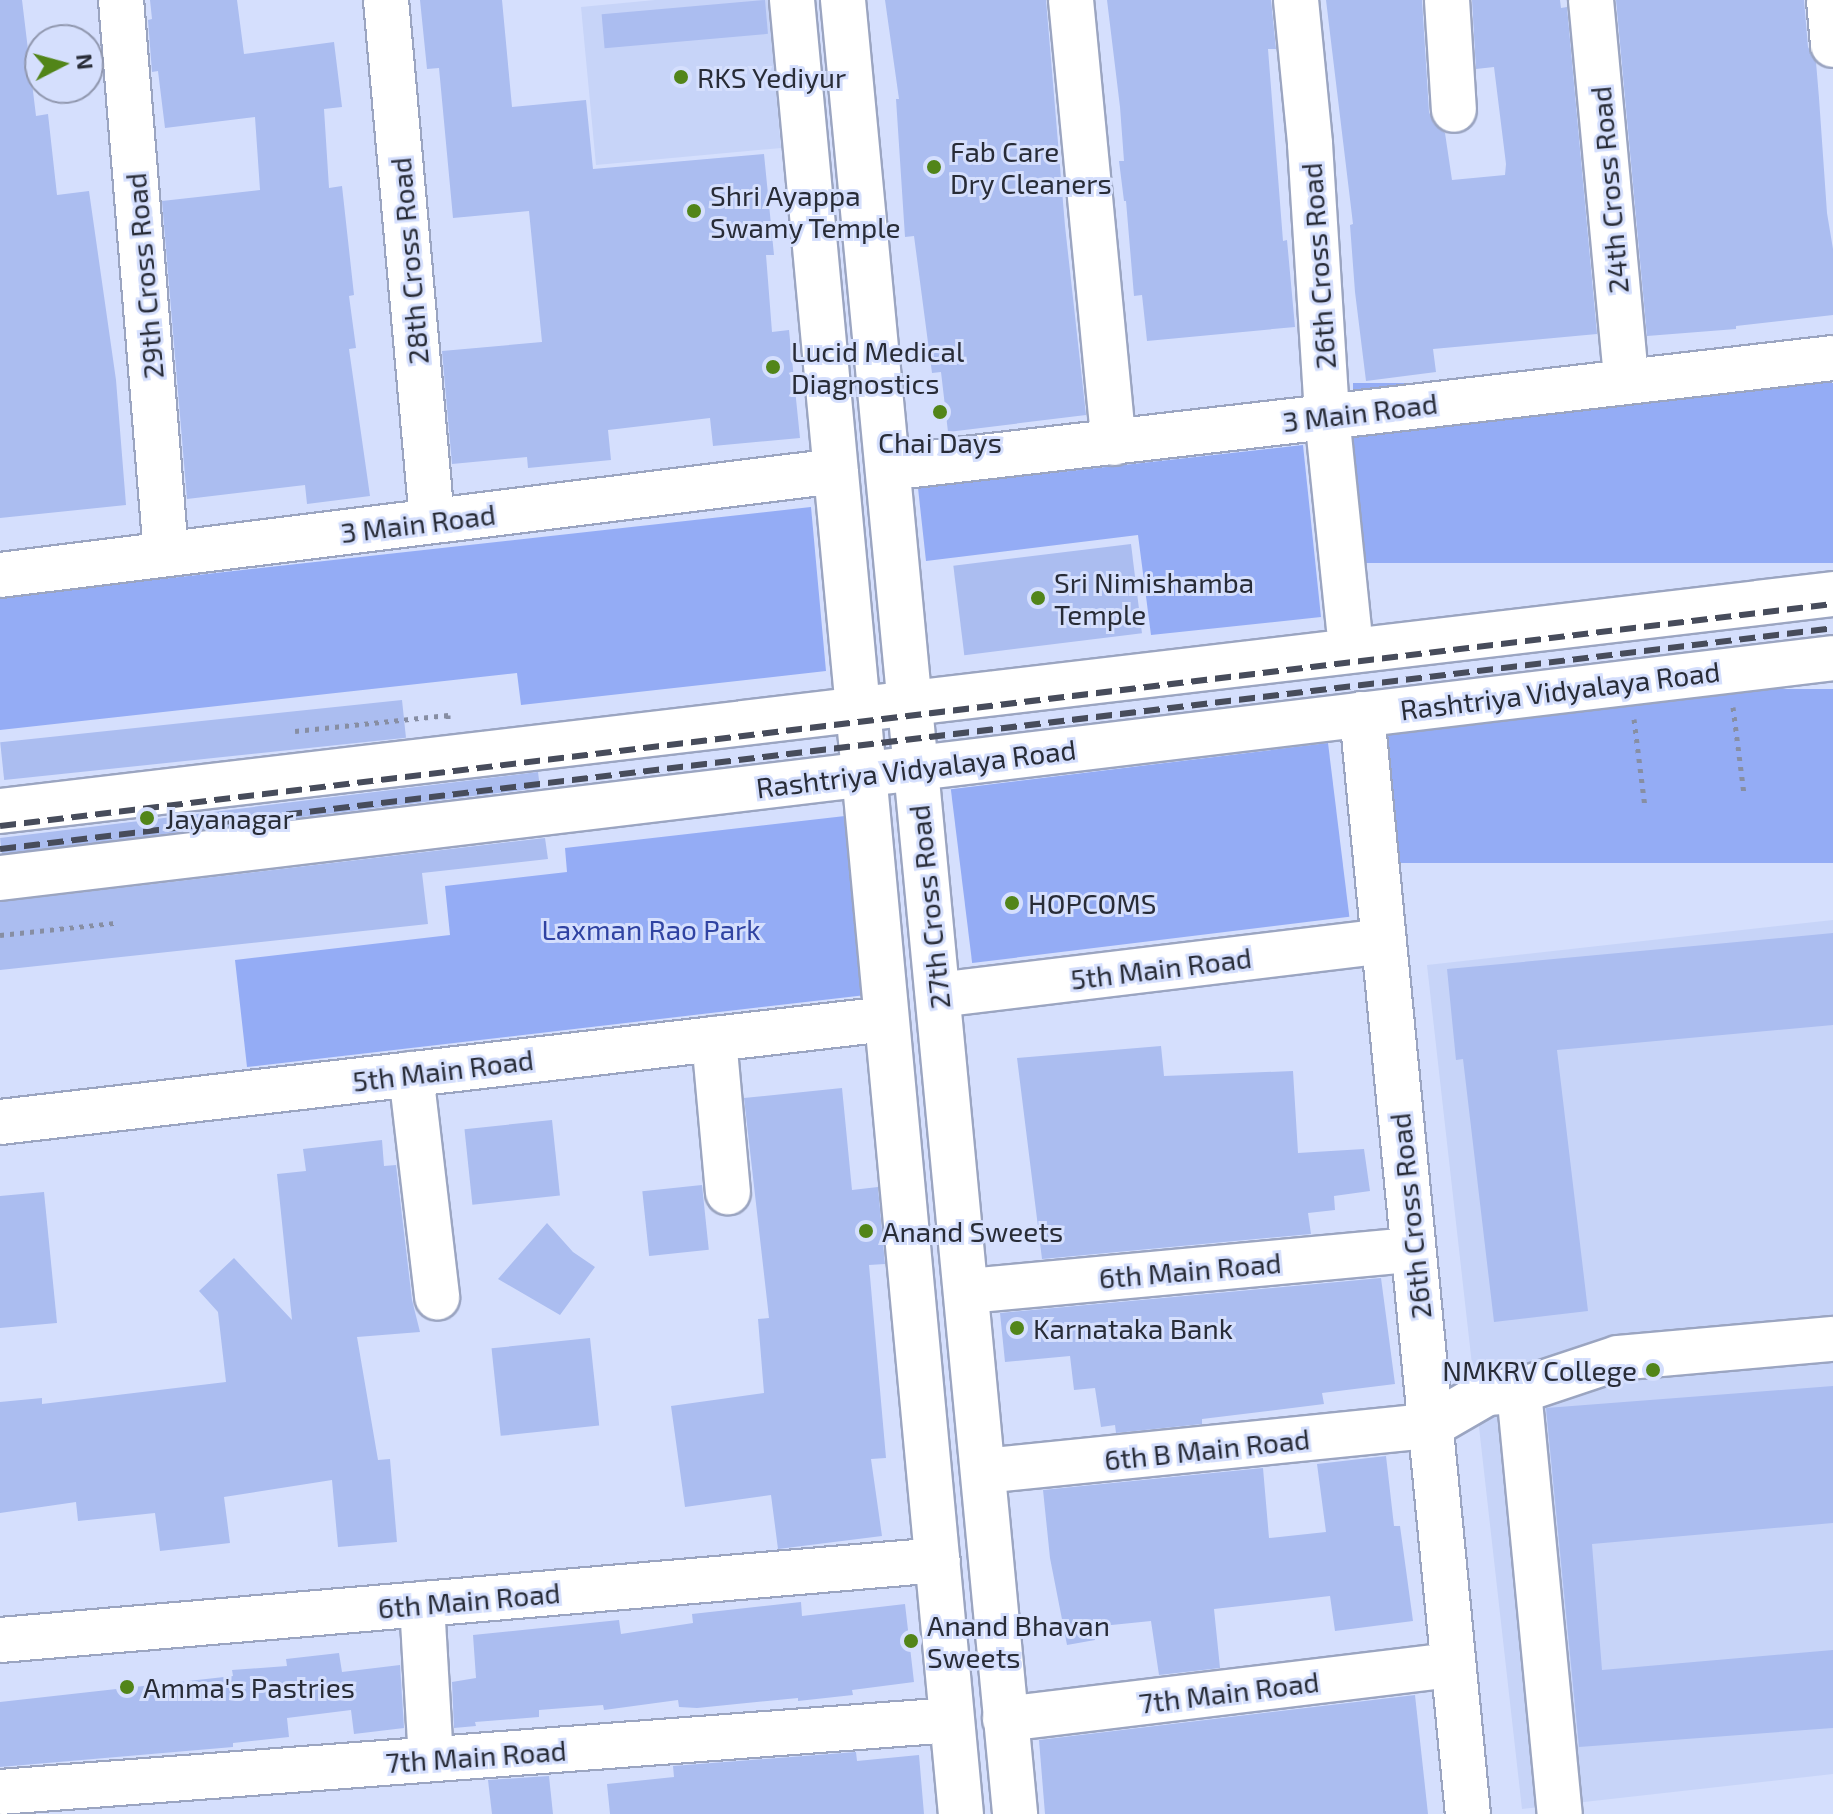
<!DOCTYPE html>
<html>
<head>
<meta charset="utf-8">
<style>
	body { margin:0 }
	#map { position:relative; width:1833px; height:1814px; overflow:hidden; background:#d5dffd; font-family:"Exo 2",sans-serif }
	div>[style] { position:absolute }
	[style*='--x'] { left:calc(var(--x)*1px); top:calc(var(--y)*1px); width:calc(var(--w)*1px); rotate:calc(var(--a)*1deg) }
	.built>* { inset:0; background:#c7d4f8 }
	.green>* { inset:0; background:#94acf5; transform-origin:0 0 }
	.building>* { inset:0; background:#abbdf0; transform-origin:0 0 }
	.path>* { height:5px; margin-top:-2.5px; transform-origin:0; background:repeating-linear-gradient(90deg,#878ea3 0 4px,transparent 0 10px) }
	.roads { filter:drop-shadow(2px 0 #9ba5c1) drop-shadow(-2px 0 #9ba5c1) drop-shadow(0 2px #9ba5c1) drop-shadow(0 -2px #9ba5c1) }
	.minor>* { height:44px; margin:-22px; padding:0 22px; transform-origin:22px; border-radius:22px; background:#fff }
	.major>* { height:44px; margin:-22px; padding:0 22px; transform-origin:22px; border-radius:22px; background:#fff }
	.rail>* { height:6px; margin-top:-3px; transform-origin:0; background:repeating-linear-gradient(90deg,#474c5b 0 16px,transparent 0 24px) }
	.dots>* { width:22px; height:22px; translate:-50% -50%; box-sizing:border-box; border:4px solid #d5dffd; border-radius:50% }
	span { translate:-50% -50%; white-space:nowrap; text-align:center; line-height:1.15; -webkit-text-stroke:6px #d5dffd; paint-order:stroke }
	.poi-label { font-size:28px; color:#282c37 }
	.left { translate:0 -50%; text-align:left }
	.right { translate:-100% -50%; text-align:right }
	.street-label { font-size:28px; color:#282c37 }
	.park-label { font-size:28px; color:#3043a2 }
	.north { position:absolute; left:24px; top:24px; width:80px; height:80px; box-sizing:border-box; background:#d5dffd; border:2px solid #9097ae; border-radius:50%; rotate:84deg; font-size:22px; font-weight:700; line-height:32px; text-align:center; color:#282c37 }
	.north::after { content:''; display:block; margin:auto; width:28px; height:36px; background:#528519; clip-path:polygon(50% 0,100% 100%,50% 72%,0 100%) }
</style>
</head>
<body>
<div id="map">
	<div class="built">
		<i style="clip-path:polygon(655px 0,768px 0,781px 148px,596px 165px,581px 7px)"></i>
		<i style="clip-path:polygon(1833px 920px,1833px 1774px,1522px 1809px,1427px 965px)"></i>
	</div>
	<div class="green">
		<i style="left:1833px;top:383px;width:180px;height:480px;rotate:90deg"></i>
		<i style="clip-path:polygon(1303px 445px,1321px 617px,1151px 635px,1138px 535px,926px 561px,918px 488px)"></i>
		<i style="clip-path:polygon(811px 507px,826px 671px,521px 705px,517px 673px,0 730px,0 597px)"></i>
		<i style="left:1833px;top:689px;width:174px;height:453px;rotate:90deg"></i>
		<i style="left:1328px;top:743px;width:175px;height:380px;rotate:83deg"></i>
		<i style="clip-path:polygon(845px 816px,866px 995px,247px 1067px,235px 960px,450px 935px,445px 886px,567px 872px,565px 848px)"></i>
	</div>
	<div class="building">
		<i style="clip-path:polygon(0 0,22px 0,36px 116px,48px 114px,57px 195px,89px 191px,116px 380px,126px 505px,0 518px)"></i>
		<i style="clip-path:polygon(150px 0,237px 0,244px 54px,334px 42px,342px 107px,324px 109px,329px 188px,342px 186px,354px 295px,349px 296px,356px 348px,349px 349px,370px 496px,307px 504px,305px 485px,187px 499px,162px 201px,260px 190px,255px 117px,165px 128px,158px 71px,152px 72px,148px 20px,152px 19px)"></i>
		<i style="clip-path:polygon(420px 0,502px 0,512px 107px,586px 100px,593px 169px,764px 154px,774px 255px,766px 255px,772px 332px,789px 330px,800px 438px,713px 446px,710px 418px,608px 430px,611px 460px,528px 468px,527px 457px,452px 464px,442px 351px,542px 342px,529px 211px,453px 218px,439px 68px,427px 69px)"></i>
		<i style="left:765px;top:0;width:34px;height:164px;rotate:85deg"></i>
		<i style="clip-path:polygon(885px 0,1046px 0,1065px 226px,1086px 415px,948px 432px,941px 372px,932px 373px,914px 236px,905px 237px,896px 99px,899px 99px)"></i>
		<i style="clip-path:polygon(1107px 0,1271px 0,1276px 49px,1268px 49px,1283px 241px,1287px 240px,1295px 327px,1147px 341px,1142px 295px,1134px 296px,1126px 201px,1124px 201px,1119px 161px,1124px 161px,1120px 107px)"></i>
		<i style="clip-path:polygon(1326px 0,1422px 0,1429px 112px,1434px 124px,1445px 133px,1452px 180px,1505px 175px,1506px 164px,1494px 67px,1476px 69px,1472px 0,1560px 0,1561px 8px,1567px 7px,1597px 334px,1433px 349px,1436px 372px,1366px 381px,1355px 292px,1350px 225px,1353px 224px)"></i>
		<i style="clip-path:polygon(1616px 0,1804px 0,1808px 47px,1816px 62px,1819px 98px,1827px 213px,1833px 249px,1833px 315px,1736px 326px,1736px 329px,1647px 336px)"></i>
		<i style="left:1131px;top:544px;width:90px;height:179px;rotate:83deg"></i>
		<i style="left:402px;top:700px;width:38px;height:404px;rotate:84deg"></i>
		<i style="left:538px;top:772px;width:16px;height:542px;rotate:83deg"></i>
		<i style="clip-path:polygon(545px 838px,548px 859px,422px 873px,428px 924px,0 970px,0 902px)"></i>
		<i style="clip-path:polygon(1833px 933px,1833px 1025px,1557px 1050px,1588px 1311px,1494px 1322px,1463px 1059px,1456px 1060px,1447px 969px)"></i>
		<i style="clip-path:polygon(1161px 1046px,1164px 1076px,1293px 1071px,1298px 1153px,1364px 1149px,1370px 1191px,1334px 1196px,1335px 1210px,1308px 1213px,1311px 1234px,1042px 1259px,1017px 1058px)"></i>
		<i style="clip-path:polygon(842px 1088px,852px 1190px,878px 1187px,885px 1264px,869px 1265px,886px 1458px,871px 1459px,882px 1536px,778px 1549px,771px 1495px,685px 1507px,671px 1406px,764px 1393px,758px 1319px,769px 1318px,744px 1098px)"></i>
		<i style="left:552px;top:1120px;width:76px;height:88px;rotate:84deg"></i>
		<i style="clip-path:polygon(382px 1140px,384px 1166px,396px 1165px,412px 1300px,420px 1332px,357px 1337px,378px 1460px,390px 1459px,397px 1542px,338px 1547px,332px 1480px,224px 1497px,230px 1543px,160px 1551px,155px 1513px,78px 1521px,76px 1502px,0 1513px,0 1402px,42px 1398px,42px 1404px,226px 1382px,218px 1312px,199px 1291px,234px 1258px,292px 1320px,277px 1174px,306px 1171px,303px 1149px)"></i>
		<i style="left:702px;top:1185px;width:65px;height:60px;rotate:84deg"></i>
		<i style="clip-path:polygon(44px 1192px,57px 1323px,0 1328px,0 1196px)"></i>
		<i style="clip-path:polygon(547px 1223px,573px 1252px,595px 1267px,560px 1315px,498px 1279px)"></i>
		<i style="clip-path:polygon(1381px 1278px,1395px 1384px,1322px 1393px,1324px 1404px,1202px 1419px,1202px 1424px,1116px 1433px,1115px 1425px,1101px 1427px,1095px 1388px,1074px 1390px,1070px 1356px,1005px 1362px,1000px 1313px)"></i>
		<i style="left:590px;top:1338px;width:88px;height:99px;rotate:84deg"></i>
		<i style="clip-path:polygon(1833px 1386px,1833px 1523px,1592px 1544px,1602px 1670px,1833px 1650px,1833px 1728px,1579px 1747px,1546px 1408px)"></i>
		<i style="clip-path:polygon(1386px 1456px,1394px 1526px,1400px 1526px,1413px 1621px,1335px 1631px,1330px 1596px,1214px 1609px,1220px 1668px,1159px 1675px,1151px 1621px,1092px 1627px,1095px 1640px,1067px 1645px,1050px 1558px,1043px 1490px,1263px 1468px,1269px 1538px,1326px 1532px,1317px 1464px)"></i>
		<i style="clip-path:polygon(801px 1602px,802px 1616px,905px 1604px,914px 1682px,852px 1690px,853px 1695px,798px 1701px,798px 1698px,697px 1708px,679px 1707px,678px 1700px,604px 1710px,603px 1705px,539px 1710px,539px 1717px,475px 1722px,476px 1726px,454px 1728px,452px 1682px,476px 1678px,473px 1635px,619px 1620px,621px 1634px,693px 1623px,692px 1614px)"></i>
		<i style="clip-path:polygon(339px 1653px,342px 1672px,400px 1665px,404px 1728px,354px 1734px,351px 1710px,287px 1718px,289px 1737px,233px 1743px,233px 1747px,0 1767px,0 1702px,233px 1676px,232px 1670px,287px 1666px,286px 1659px)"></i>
		<i style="clip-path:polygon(1415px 1695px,1428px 1814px,1045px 1814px,1039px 1740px)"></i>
		<i style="clip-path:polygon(856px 1752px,857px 1761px,919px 1755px,924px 1814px,610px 1814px,607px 1784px,674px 1777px,673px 1766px)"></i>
		<i style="clip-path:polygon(549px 1776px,553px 1814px,492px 1814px,488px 1780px)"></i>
	</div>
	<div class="path">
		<i style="--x:1733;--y:707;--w:88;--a:82.8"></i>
		<i style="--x:1634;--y:719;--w:89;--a:82.9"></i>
		<i style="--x:295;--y:731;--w:154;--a:-6"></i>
		<i style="--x:448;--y:715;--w:6;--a:90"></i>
		<i style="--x:0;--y:935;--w:116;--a:-6"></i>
	</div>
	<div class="roads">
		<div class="minor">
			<i style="--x:121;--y:0;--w:555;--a:85.35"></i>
			<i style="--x:386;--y:0;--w:523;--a:84.95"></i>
			<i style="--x:792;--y:0;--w:1822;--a:84.68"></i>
			<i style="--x:843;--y:0;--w:1822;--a:84.58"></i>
			<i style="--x:1071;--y:0;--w:445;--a:84.5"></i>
			<i style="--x:1296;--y:0;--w:145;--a:84.4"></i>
			<i style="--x:1310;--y:144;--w:273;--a:86.4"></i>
			<i style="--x:1327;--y:416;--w:213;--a:84.1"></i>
			<i style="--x:1447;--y:0;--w:110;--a:86.4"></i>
			<i style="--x:1591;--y:0;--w:382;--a:84.7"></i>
			<i style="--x:1829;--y:0;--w:45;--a:84.9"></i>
			<i style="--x:888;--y:468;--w:951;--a:-6.64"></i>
			<i style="--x:0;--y:575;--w:842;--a:-7.09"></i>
			<i style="--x:1362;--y:714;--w:1105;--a:84.5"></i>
			<i style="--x:938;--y:995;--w:448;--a:-6.9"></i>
			<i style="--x:714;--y:1039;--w:154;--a:84.8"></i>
			<i style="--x:411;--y:1074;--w:225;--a:83.3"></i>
			<i style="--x:0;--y:1122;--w:892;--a:-6.63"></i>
			<i style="--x:967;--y:1291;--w:448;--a:-5.3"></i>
			<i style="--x:1519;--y:1391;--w:425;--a:84.5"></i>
			<i style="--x:984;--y:1471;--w:448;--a:-5.8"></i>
			<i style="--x:1430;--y:1426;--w:66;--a:-30.1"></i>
			<i style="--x:1487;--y:1393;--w:32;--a:-4"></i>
			<i style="--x:1519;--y:1391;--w:104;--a:-18.4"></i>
			<i style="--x:1618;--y:1358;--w:216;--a:-5.1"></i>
			<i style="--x:422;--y:1604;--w:155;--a:86.7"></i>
			<i style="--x:0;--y:1640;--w:941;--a:-4.87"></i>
			<i style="--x:1005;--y:1719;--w:451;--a:-6.9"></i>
			<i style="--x:0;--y:1792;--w:954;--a:-4.33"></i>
		</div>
		<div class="major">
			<i style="--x:0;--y:811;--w:1846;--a:-6.75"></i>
			<i style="--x:0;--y:878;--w:1846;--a:-6.84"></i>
		</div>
	</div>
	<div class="rail">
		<i style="--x:0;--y:826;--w:1846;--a:-6.91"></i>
		<i style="--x:0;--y:849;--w:1846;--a:-6.87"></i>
	</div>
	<div class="dots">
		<i style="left:681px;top:77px;background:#528519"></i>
		<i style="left:934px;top:167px;background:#528519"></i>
		<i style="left:694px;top:211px;background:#528519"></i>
		<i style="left:773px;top:367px;background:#528519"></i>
		<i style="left:940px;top:412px;background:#528519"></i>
		<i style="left:1038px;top:598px;background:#528519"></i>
		<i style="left:147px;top:818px;background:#528519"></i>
		<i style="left:1012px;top:903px;background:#528519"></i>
		<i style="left:866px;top:1231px;background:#528519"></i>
		<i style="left:1017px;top:1328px;background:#528519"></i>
		<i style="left:1653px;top:1370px;background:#528519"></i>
		<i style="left:911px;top:1641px;background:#528519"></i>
		<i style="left:127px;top:1687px;background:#528519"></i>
	</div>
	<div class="poi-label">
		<span class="left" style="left:697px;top:77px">RKS Yediyur</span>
		<span class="left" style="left:950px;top:167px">Fab Care<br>Dry Cleaners</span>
		<span class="left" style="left:710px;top:211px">Shri Ayappa<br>Swamy Temple</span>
		<span class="left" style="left:791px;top:367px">Lucid Medical<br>Diagnostics</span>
		<span style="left:940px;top:442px">Chai Days</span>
		<span class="left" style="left:1054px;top:598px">Sri Nimishamba<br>Temple</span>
		<span class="left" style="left:165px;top:818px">Jayanagar</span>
		<span class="left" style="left:1028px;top:903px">HOPCOMS</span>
		<span class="left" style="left:882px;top:1231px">Anand Sweets</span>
		<span class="left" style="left:1033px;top:1328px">Karnataka Bank</span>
		<span class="right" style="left:1637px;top:1370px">NMKRV College</span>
		<span class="left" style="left:927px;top:1641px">Anand Bhavan<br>Sweets</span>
		<span class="left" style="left:143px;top:1687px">Amma's Pastries</span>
	</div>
	<div class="street-label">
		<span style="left:1609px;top:190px;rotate:-95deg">24th Cross Road</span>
		<span style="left:409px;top:261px;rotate:-95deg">28th Cross Road</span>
		<span style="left:1318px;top:266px;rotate:-94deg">26th Cross Road</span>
		<span style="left:144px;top:276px;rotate:-95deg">29th Cross Road</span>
		<span style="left:1360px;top:412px;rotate:-7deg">3 Main Road</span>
		<span style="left:418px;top:523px;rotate:-7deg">3 Main Road</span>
		<span style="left:1560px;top:690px;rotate:-7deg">Rashtriya Vidyalaya Road</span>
		<span style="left:916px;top:768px;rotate:-7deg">Rashtriya Vidyalaya Road</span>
		<span style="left:929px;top:907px;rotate:-96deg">27th Cross Road</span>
		<span style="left:1161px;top:968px;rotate:-7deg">5th Main Road</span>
		<span style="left:443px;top:1070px;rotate:-7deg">5th Main Road</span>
		<span style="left:1410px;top:1216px;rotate:-96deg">26th Cross Road</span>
		<span style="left:1190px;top:1270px;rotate:-5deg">6th Main Road</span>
		<span style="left:1207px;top:1449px;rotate:-6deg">6th B Main Road</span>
		<span style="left:469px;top:1600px;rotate:-5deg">6th Main Road</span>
		<span style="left:1229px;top:1692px;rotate:-7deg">7th Main Road</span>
		<span style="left:476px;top:1756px;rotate:-4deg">7th Main Road</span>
	</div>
	<div class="park-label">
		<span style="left:651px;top:929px">Laxman Rao Park</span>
	</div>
	<div class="north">N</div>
</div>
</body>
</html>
